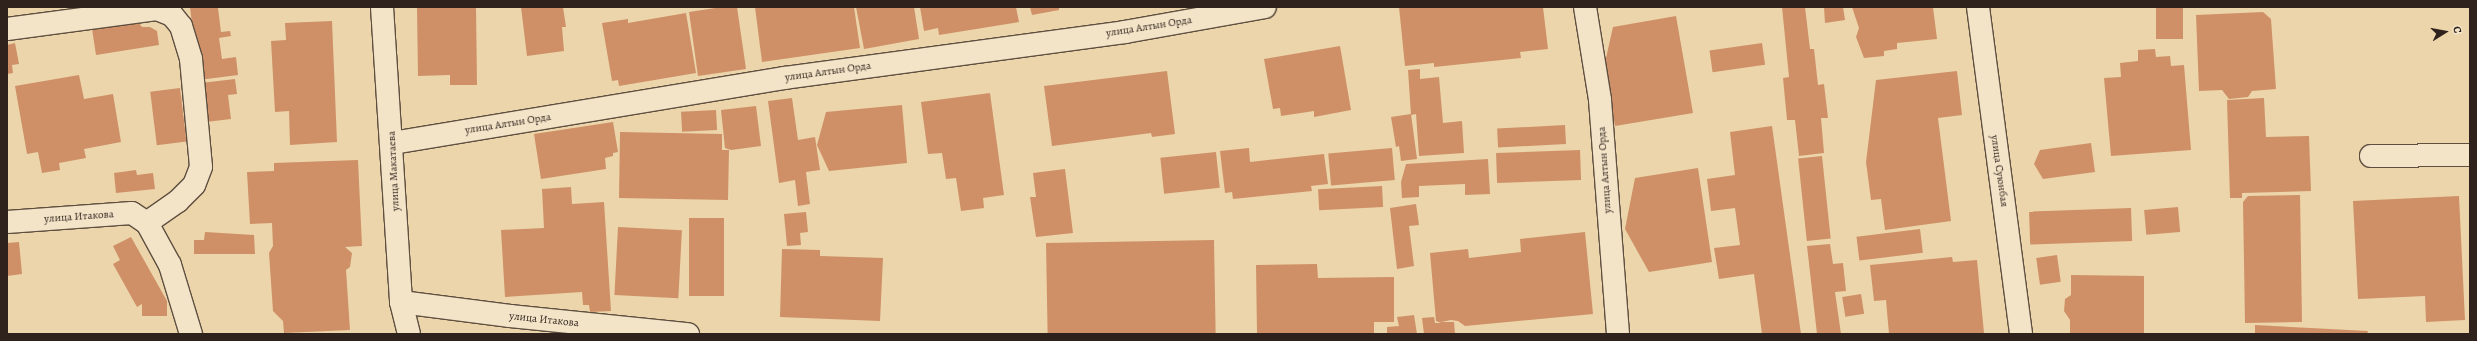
<!DOCTYPE html>
<html>
<head>
<meta charset="utf-8">
<style>
	body { margin:0 }
	#map { position:relative; width:2477px; height:341px; overflow:hidden; background:#ecd5aa; font-family:Alegreya,serif }
	div>[style] { position:absolute }
	[style*='--x'] { left:calc(var(--x)*1px); top:calc(var(--y)*1px); width:calc(var(--w)*1px); rotate:calc(var(--a)*1deg) }
	.building>* { inset:0; background:#cf9067; transform-origin:0 0 }
	.roads { filter:drop-shadow(1px 0 #5e4f40) drop-shadow(-1px 0 #5e4f40) drop-shadow(0 1px #5e4f40) drop-shadow(0 -1px #5e4f40) }
	.minor>* { height:22px; margin:-11px; padding:0 11px; transform-origin:11px; border-radius:11px; background:#f3e4c8 }
	span { translate:-50% -50%; white-space:nowrap; text-align:center; line-height:1.15; -webkit-text-stroke:4px #f3e4c8; paint-order:stroke }
	.street-label { font-size:11px; color:#2f221c }
	.frame { position:absolute; inset:0; border:8px solid #2f221c; pointer-events:none }
	.north { position:absolute; left:2425px; top:12px; width:40px; height:40px; -webkit-text-stroke:3px #f3e4c8; paint-order:stroke; rotate:79deg; font-size:11px; font-weight:700; line-height:16px; text-align:center; color:#2f221c }
	.north::after { content:''; display:block; margin:auto; width:14px; height:18px; background:#2f221c; clip-path:polygon(50% 0,100% 100%,50% 72%,0 100%) }
</style>
</head>
<body>
<div id="map">
	<div class="building">
		<i style="clip-path:polygon(190px 7px,218px 8px,221px 32px,230px 31px,231px 36px,219px 38px,222px 59px,236px 57px,238px 75px,199px 80px)"></i>
		<i style="clip-path:polygon(476px 7px,477px 85px,450px 85px,450px 75px,418px 76px,417px 8px)"></i>
		<i style="clip-path:polygon(521px 7px,563px 7px,566px 27px,562px 27px,564px 51px,527px 56px)"></i>
		<i style="clip-path:polygon(722px 7px,737px 7px,746px 69px,698px 76px,689px 12px)"></i>
		<i style="clip-path:polygon(755px 7px,854px 7px,860px 48px,762px 62px)"></i>
		<i style="clip-path:polygon(856px 7px,914px 7px,919px 39px,864px 49px)"></i>
		<i style="clip-path:polygon(920px 7px,1016px 7px,1019px 22px,939px 35px,938px 28px,924px 31px)"></i>
		<i style="clip-path:polygon(1030px 7px,1059px 7px,1059px 10px,1032px 15px)"></i>
		<i style="clip-path:polygon(1399px 7px,1543px 7px,1548px 49px,1520px 52px,1521px 58px,1434px 67px,1434px 63px,1405px 66px)"></i>
		<i style="clip-path:polygon(1782px 7px,1805px 7px,1810px 49px,1814px 49px,1818px 85px,1824px 84px,1828px 118px,1821px 118px,1824px 153px,1799px 156px,1795px 120px,1787px 120px,1783px 78px,1789px 77px)"></i>
		<i style="clip-path:polygon(1824px 7px,1843px 7px,1845px 20px,1825px 23px)"></i>
		<i style="clip-path:polygon(1852px 7px,1933px 7px,1937px 39px,1897px 43px,1897px 49px,1884px 51px,1884px 56px,1864px 58px,1856px 37px,1859px 28px)"></i>
		<i style="left:2156px;top:7px;width:27px;height:32px"></i>
		<i style="clip-path:polygon(2263px 12px,2271px 19px,2276px 89px,2252px 91px,2248px 97px,2229px 99px,2222px 90px,2199px 91px,2196px 15px)"></i>
		<i style="clip-path:polygon(686px 13px,696px 73px,619px 86px,618px 80px,612px 81px,602px 23px,628px 19px,628px 23px)"></i>
		<i style="clip-path:polygon(1676px 16px,1693px 113px,1615px 126px,1604px 67px,1613px 27px)"></i>
		<i style="clip-path:polygon(332px 21px,337px 142px,290px 145px,289px 111px,275px 112px,271px 41px,286px 40px,285px 23px)"></i>
		<i style="clip-path:polygon(138px 22px,142px 27px,150px 27px,157px 31px,159px 45px,96px 55px,92px 29px)"></i>
		<i style="clip-path:polygon(15px 43px,19px 64px,12px 65px,13px 73px,7px 74px,7px 45px)"></i>
		<i style="left:1762px;top:43px;width:22px;height:53px;rotate:82deg"></i>
		<i style="clip-path:polygon(1340px 46px,1351px 110px,1314px 117px,1314px 111px,1281px 116px,1280px 108px,1273px 109px,1264px 59px)"></i>
		<i style="clip-path:polygon(2155px 49px,2156px 57px,2170px 56px,2171px 66px,2184px 65px,2191px 150px,2111px 156px,2104px 78px,2121px 77px,2120px 63px,2138px 61px,2138px 50px)"></i>
		<i style="clip-path:polygon(1420px 69px,1420px 79px,1439px 77px,1443px 123px,1462px 121px,1464px 153px,1419px 156px,1416px 114px,1411px 115px,1408px 70px)"></i>
		<i style="clip-path:polygon(1167px 71px,1175px 134px,1152px 137px,1151px 133px,1052px 146px,1044px 86px)"></i>
		<i style="clip-path:polygon(1957px 71px,1962px 115px,1938px 118px,1951px 221px,1885px 230px,1881px 199px,1871px 200px,1866px 162px,1876px 80px)"></i>
		<i style="clip-path:polygon(79px 75px,84px 99px,113px 94px,121px 142px,84px 149px,86px 158px,59px 163px,60px 170px,42px 173px,38px 152px,27px 154px,15px 86px)"></i>
		<i style="clip-path:polygon(235px 79px,237px 94px,228px 95px,231px 119px,206px 122px,201px 83px)"></i>
		<i style="left:180px;top:88px;width:54px;height:30px;rotate:83deg"></i>
		<i style="clip-path:polygon(990px 93px,1004px 195px,983px 198px,984px 208px,961px 211px,956px 178px,946px 179px,942px 153px,928px 154px,921px 102px)"></i>
		<i style="clip-path:polygon(792px 98px,798px 140px,815px 137px,820px 170px,806px 172px,810px 204px,798px 206px,795px 180px,779px 183px,768px 101px)"></i>
		<i style="clip-path:polygon(2264px 98px,2266px 137px,2309px 136px,2311px 191px,2242px 193px,2242px 198px,2230px 198px,2227px 100px)"></i>
		<i style="clip-path:polygon(902px 105px,907px 163px,829px 171px,817px 145px,826px 112px)"></i>
		<i style="clip-path:polygon(756px 106px,761px 146px,731px 150px,725px 148px,721px 110px)"></i>
		<i style="left:716px;top:110px;width:20px;height:35px;rotate:87deg"></i>
		<i style="clip-path:polygon(1411px 114px,1417px 159px,1401px 161px,1399px 146px,1396px 147px,1391px 117px)"></i>
		<i style="clip-path:polygon(613px 122px,618px 152px,613px 153px,613px 156px,605px 158px,606px 169px,541px 179px,534px 134px)"></i>
		<i style="left:1565px;top:125px;width:19px;height:68px;rotate:87deg"></i>
		<i style="clip-path:polygon(1772px 126px,1801px 334px,1762px 334px,1754px 274px,1719px 279px,1714px 248px,1740px 245px,1735px 208px,1711px 211px,1707px 179px,1735px 175px,1730px 132px)"></i>
		<i style="clip-path:polygon(620px 132px,722px 134px,722px 150px,729px 150px,728px 200px,619px 198px)"></i>
		<i style="clip-path:polygon(2091px 143px,2095px 172px,2043px 179px,2034px 164px,2040px 150px)"></i>
		<i style="clip-path:polygon(1249px 148px,1250px 162px,1324px 154px,1328px 184px,1311px 186px,1312px 191px,1233px 199px,1232px 192px,1225px 193px,1220px 151px)"></i>
		<i style="left:1392px;top:148px;width:32px;height:64px;rotate:85deg"></i>
		<i style="left:1580px;top:150px;width:30px;height:84px;rotate:88deg"></i>
		<i style="left:1216px;top:152px;width:36px;height:56px;rotate:84deg"></i>
		<i style="left:1822px;top:156px;width:83px;height:24px;rotate:84deg"></i>
		<i style="clip-path:polygon(1488px 159px,1490px 194px,1465px 195px,1465px 184px,1419px 186px,1419px 197px,1402px 198px,1401px 182px,1406px 164px)"></i>
		<i style="clip-path:polygon(358px 160px,362px 246px,345px 247px,352px 253px,350px 267px,346px 270px,350px 330px,284px 333px,283px 321px,273px 311px,269px 253px,273px 246px,272px 223px,250px 224px,247px 172px,274px 171px,274px 163px)"></i>
		<i style="clip-path:polygon(1698px 168px,1712px 262px,1649px 272px,1625px 229px,1635px 178px)"></i>
		<i style="clip-path:polygon(1065px 169px,1073px 233px,1036px 237px,1030px 197px,1036px 197px,1033px 173px)"></i>
		<i style="clip-path:polygon(136px 170px,137px 175px,153px 173px,155px 189px,116px 193px,114px 173px)"></i>
		<i style="left:1382px;top:186px;width:21px;height:64px;rotate:87deg"></i>
		<i style="clip-path:polygon(571px 187px,572px 204px,604px 202px,611px 311px,590px 312px,589px 305px,583px 305px,582px 292px,505px 297px,501px 230px,544px 228px,542px 189px)"></i>
		<i style="clip-path:polygon(2300px 195px,2302px 322px,2245px 323px,2243px 202px,2248px 196px)"></i>
		<i style="clip-path:polygon(2459px 196px,2465px 320px,2426px 322px,2425px 296px,2358px 299px,2353px 201px)"></i>
		<i style="clip-path:polygon(1416px 204px,1419px 225px,1409px 226px,1414px 266px,1397px 269px,1390px 208px)"></i>
		<i style="left:2178px;top:207px;width:25px;height:34px;rotate:85deg"></i>
		<i style="left:2131px;top:208px;width:33px;height:102px;rotate:88deg"></i>
		<i style="clip-path:polygon(806px 212px,808px 232px,800px 233px,801px 245px,787px 246px,784px 214px)"></i>
		<i style="left:689px;top:218px;width:35px;height:78px"></i>
		<i style="left:618px;top:227px;width:64px;height:68px;rotate:3deg"></i>
		<i style="left:1920px;top:229px;width:24px;height:64px;rotate:83deg"></i>
		<i style="clip-path:polygon(205px 232px,254px 235px,255px 254px,194px 254px,194px 240px,204px 240px)"></i>
		<i style="clip-path:polygon(1585px 232px,1593px 314px,1465px 326px,1458px 321px,1451px 320px,1441px 322px,1454px 322px,1455px 334px,1424px 334px,1422px 318px,1434px 317px,1435px 323px,1441px 323px,1436px 321px,1430px 253px,1468px 249px,1469px 258px,1521px 252px,1520px 239px)"></i>
		<i style="clip-path:polygon(131px 237px,167px 301px,167px 316px,142px 316px,142px 304px,137px 307px,113px 264px,120px 260px,113px 246px)"></i>
		<i style="left:1214px;top:240px;width:94px;height:168px;rotate:89deg"></i>
		<i style="clip-path:polygon(19px 242px,22px 274px,7px 276px,7px 243px)"></i>
		<i style="clip-path:polygon(1830px 244px,1833px 264px,1843px 263px,1846px 291px,1835px 292px,1841px 334px,1817px 334px,1807px 246px)"></i>
		<i style="clip-path:polygon(782px 249px,820px 250px,820px 256px,883px 258px,880px 321px,780px 317px)"></i>
		<i style="left:2057px;top:255px;width:27px;height:21px;rotate:82deg"></i>
		<i style="clip-path:polygon(1952px 257px,1953px 262px,1977px 260px,1984px 333px,1889px 334px,1886px 300px,1874px 301px,1870px 265px)"></i>
		<i style="clip-path:polygon(1317px 264px,1318px 278px,1394px 277px,1394px 322px,1374px 322px,1374px 334px,1257px 334px,1256px 265px)"></i>
		<i style="clip-path:polygon(2071px 275px,2144px 276px,2144px 334px,2070px 334px,2070px 320px,2064px 311px,2065px 299px,2071px 295px)"></i>
		<i style="left:1861px;top:294px;width:20px;height:19px;rotate:81deg"></i>
		<i style="clip-path:polygon(1414px 315px,1417px 334px,1387px 334px,1387px 327px,1399px 326px,1397px 317px)"></i>
		<i style="clip-path:polygon(2255px 325px,2368px 331px,2367px 334px,2255px 334px)"></i>
	</div>
	<div class="roads">
		<div class="minor">
			<i style="--x:382;--y:7;--w:296;--a:86.3"></i>
			<i style="--x:401;--y:302;--w:33;--a:76"></i>
			<i style="--x:1585;--y:7;--w:94;--a:80.8"></i>
			<i style="--x:1600;--y:100;--w:235;--a:85.6"></i>
			<i style="--x:1978;--y:7;--w:330;--a:82.5"></i>
			<i style="--x:7;--y:29;--w:151;--a:-7.6"></i>
			<i style="--x:157;--y:9;--w:16;--a:22"></i>
			<i style="--x:172;--y:15;--w:14;--a:51"></i>
			<i style="--x:181;--y:26;--w:34;--a:73"></i>
			<i style="--x:191;--y:59;--w:108;--a:84.7"></i>
			<i style="--x:201;--y:167;--w:19;--a:111"></i>
			<i style="--x:194;--y:185;--w:23;--a:135"></i>
			<i style="--x:178;--y:201;--w:38;--a:145"></i>
			<i style="--x:392;--y:143;--w:398;--a:-9.4"></i>
			<i style="--x:785;--y:78;--w:343;--a:-7.7"></i>
			<i style="--x:1125;--y:32;--w:142;--a:-10.1"></i>
			<i style="--x:2371;--y:156;--w:99;--a:-0.6"></i>
			<i style="--x:7;--y:222;--w:125;--a:-4.1"></i>
			<i style="--x:132;--y:213;--w:18;--a:34"></i>
			<i style="--x:147;--y:223;--w:48;--a:61.3"></i>
			<i style="--x:170;--y:265;--w:72;--a:73.1"></i>
			<i style="--x:401;--y:302;--w:110;--a:7.3"></i>
			<i style="--x:510;--y:316;--w:179;--a:5.8"></i>
		</div>
	</div>
	<div class="street-label">
		<span style="left:1149px;top:27px;rotate:-9deg">улица Алтын Орда</span>
		<span style="left:828px;top:72px;rotate:-8deg">улица Алтын Орда</span>
		<span style="left:508px;top:124px;rotate:-9deg">улица Алтын Орда</span>
		<span style="left:1605px;top:170px;rotate:-94deg">улица Алтын Орда</span>
		<span style="left:394px;top:171px;rotate:-93deg">улица Макатаева</span>
		<span style="left:1999px;top:171px;rotate:82deg">улица Суюнбая</span>
		<span style="left:79px;top:217px;rotate:-4deg">улица Итакова</span>
		<span style="left:544px;top:320px;rotate:6deg">улица Итакова</span>
	</div>
	<div class="frame"></div>
	<div class="north">С</div>
</div>
</body>
</html>
